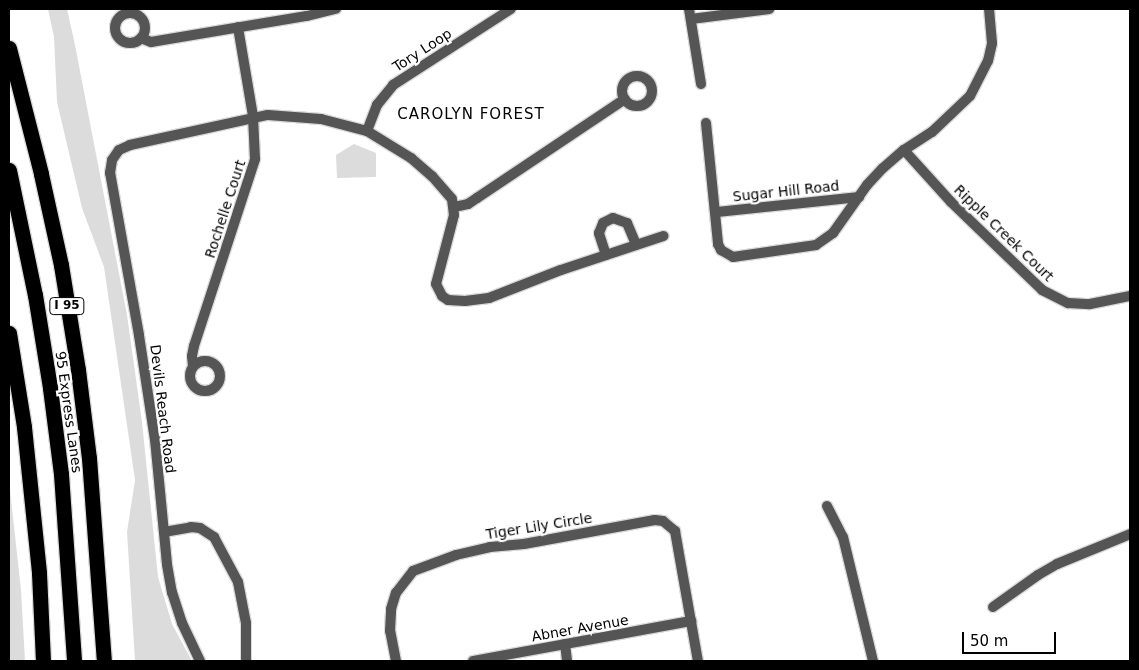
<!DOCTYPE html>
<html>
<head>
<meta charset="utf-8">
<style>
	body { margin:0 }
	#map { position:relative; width:1139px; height:670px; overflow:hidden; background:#fff; font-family:"DejaVu Sans",sans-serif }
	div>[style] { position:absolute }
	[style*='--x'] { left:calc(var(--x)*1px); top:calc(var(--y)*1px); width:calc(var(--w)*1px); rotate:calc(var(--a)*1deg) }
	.green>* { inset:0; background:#dcdcdc }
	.roads { filter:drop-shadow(1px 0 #dbdbdb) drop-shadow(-1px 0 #dbdbdb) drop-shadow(0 1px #dbdbdb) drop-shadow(0 -1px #dbdbdb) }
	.minor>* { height:10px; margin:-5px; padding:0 5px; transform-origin:5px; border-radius:5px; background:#555 }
	.minor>.ring { margin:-5px; padding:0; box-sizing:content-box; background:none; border:10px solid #555; border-radius:50% }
	.motorway>* { height:15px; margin:-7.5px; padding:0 7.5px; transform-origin:7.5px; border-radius:7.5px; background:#000 }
	span { translate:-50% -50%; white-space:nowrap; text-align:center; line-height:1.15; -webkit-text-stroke:4.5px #fff; paint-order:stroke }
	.shield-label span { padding:1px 4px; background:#fff; border:1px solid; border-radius:4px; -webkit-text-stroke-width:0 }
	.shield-label { font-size:12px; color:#000; font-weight:700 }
	.street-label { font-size:14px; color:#000 }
	.neighbourhood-label { font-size:15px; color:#000; letter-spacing:1px }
	.frame { position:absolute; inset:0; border:10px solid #000; pointer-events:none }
	.scale { position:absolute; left:962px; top:632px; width:94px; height:22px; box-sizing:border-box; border:2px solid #000; border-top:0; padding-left:6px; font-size:15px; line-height:18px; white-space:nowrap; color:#000; -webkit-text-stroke:4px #fff; paint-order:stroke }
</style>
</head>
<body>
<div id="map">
	<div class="green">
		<i style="clip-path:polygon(48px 9px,67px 9px,75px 45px,127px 315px,142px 422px,158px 577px,172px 624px,192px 661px,135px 661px,127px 532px,135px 480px,104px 267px,82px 208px,57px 102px,54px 37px)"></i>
		<i style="clip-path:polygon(354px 144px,376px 153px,376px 177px,337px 178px,336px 155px)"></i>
		<i style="clip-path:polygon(9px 481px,21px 590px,25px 661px,9px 661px)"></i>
	</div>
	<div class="roads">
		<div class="minor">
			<i style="--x:689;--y:9;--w:76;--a:80.9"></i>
			<i class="ring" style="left:115px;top:13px;width:20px;height:20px"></i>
			<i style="--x:691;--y:19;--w:79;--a:-7.3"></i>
			<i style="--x:141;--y:38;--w:11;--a:22"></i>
			<i style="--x:151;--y:42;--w:158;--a:-9.5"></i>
			<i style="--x:307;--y:16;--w:30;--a:-14"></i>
			<i class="ring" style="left:622px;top:76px;width:20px;height:20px"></i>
			<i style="--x:706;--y:123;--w:122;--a:84.3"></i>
			<i style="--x:718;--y:244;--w:7;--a:63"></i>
			<i style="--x:721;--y:250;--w:14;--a:30"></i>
			<i style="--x:733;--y:257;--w:84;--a:-8.2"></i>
			<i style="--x:816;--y:245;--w:21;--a:-35"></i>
			<i style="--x:833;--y:233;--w:59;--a:-54.7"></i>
			<i style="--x:867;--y:185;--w:23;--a:-47"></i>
			<i style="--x:883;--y:168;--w:28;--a:-41"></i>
			<i style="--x:904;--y:150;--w:33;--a:-33"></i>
			<i style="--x:932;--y:132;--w:52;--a:-43.5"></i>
			<i style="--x:970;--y:96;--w:39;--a:-63"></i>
			<i style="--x:988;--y:61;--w:18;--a:-77"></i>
			<i style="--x:992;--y:43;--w:34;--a:-95"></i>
			<i style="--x:367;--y:131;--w:28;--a:-69"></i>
			<i style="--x:377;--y:105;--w:26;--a:-51"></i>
			<i style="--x:393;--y:85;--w:140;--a:-32.8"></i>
			<i style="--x:904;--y:150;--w:70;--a:47.9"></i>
			<i style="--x:951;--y:202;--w:127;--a:44"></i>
			<i style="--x:1042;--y:290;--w:29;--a:27"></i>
			<i style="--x:1068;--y:303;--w:22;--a:3"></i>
			<i style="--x:1090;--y:304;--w:41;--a:-11.3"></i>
			<i style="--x:454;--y:207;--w:14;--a:-12"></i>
			<i style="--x:468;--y:204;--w:11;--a:-34"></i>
			<i style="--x:477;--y:198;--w:178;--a:-33.8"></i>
			<i style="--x:717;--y:212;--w:143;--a:-6"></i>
			<i style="--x:606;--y:255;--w:23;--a:-108"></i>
			<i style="--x:599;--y:233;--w:11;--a:-68"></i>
			<i style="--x:603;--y:223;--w:11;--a:-27"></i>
			<i style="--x:613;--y:218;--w:15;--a:20"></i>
			<i style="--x:627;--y:223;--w:23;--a:67"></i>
			<i class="ring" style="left:190px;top:361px;width:20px;height:20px"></i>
			<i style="--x:193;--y:366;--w:10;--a:-96"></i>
			<i style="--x:192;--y:356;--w:10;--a:-79"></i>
			<i style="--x:194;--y:346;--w:197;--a:-71.9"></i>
			<i style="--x:255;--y:159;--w:43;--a:-92.7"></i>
			<i style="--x:253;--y:116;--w:90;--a:-99.6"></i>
			<i style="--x:827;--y:506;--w:35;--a:63"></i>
			<i style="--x:843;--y:537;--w:128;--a:76.4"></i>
			<i style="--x:164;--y:532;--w:27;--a:-10"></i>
			<i style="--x:191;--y:527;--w:9;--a:6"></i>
			<i style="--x:200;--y:528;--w:17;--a:33"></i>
			<i style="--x:214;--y:537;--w:51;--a:61.9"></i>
			<i style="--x:238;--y:582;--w:42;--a:79"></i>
			<i style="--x:246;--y:623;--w:38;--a:90"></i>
			<i style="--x:993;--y:607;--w:55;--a:-35.4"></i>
			<i style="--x:1038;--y:575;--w:22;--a:-30"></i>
			<i style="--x:1057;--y:564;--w:79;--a:-22.3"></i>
			<i style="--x:565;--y:644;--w:17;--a:83"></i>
			<i style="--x:200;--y:661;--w:42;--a:-115.3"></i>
			<i style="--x:182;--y:623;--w:32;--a:-108"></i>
			<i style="--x:172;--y:593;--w:29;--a:-100"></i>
			<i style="--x:167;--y:564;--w:125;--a:-95.5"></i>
			<i style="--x:155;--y:440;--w:106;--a:-98.7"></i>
			<i style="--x:139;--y:335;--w:165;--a:-100.1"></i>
			<i style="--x:110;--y:173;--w:13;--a:-81"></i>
			<i style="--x:112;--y:160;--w:12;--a:-55"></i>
			<i style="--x:119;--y:150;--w:12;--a:-24"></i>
			<i style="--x:130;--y:145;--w:141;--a:-12.3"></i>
			<i style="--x:268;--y:115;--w:53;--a:4.3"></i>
			<i style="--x:321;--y:119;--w:48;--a:14.6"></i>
			<i style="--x:367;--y:131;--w:52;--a:31.5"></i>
			<i style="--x:411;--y:158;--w:28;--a:41"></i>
			<i style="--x:432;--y:176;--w:30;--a:49"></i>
			<i style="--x:452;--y:199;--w:16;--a:83"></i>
			<i style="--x:454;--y:215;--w:71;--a:104.6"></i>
			<i style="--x:436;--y:284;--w:13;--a:63"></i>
			<i style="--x:442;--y:296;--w:7;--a:34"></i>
			<i style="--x:448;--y:300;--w:17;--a:3"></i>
			<i style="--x:465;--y:301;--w:24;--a:-7"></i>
			<i style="--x:489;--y:298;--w:77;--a:-21.3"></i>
			<i style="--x:561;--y:270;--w:108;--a:-18.4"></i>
			<i style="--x:396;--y:661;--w:31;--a:-101"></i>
			<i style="--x:390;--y:631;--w:22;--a:-87"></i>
			<i style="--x:391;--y:609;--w:17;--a:-73"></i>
			<i style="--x:396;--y:593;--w:28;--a:-52"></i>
			<i style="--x:413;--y:571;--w:46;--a:-20.4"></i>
			<i style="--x:456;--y:555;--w:35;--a:-13"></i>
			<i style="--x:490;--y:547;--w:34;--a:-5"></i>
			<i style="--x:524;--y:544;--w:133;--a:-10.4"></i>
			<i style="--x:655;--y:520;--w:8;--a:7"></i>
			<i style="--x:663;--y:521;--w:16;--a:40"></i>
			<i style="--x:675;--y:531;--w:132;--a:80"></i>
			<i style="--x:473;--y:661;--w:222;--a:-10.4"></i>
		</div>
		<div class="motorway">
			<i style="--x:9;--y:48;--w:130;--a:75.7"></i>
			<i style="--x:41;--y:174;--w:93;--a:77.6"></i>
			<i style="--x:61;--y:265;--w:106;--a:80.8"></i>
			<i style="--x:78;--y:370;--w:89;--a:82.9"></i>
			<i style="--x:89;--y:458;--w:204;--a:85.8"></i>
			<i style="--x:9;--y:170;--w:128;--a:78.3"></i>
			<i style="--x:35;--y:295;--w:94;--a:80.8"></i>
			<i style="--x:50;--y:388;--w:87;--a:82.7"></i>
			<i style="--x:61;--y:474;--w:187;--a:86"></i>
			<i style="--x:9;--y:333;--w:95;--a:80.9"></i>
			<i style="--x:24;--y:427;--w:147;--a:84.1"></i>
			<i style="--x:39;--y:573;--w:88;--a:87.4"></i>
		</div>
	</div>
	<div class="shield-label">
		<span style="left:67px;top:306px">I 95</span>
	</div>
	<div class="street-label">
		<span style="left:422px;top:50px;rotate:-33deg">Tory Loop</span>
		<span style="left:786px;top:191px;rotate:-6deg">Sugar Hill Road</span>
		<span style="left:225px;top:209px;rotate:-72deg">Rochelle Court</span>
		<span style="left:1004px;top:233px;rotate:44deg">Ripple Creek Court</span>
		<span style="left:163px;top:409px;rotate:83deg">Devils Reach Road</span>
		<span style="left:69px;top:412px;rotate:82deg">95 Express Lanes</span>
		<span style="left:539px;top:526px;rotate:-9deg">Tiger Lily Circle</span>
		<span style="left:580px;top:628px;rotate:-10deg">Abner Avenue</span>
	</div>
	<div class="neighbourhood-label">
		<span style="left:471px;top:115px">CAROLYN FOREST</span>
	</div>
	<div class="frame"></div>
	<div class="scale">50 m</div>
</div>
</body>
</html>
